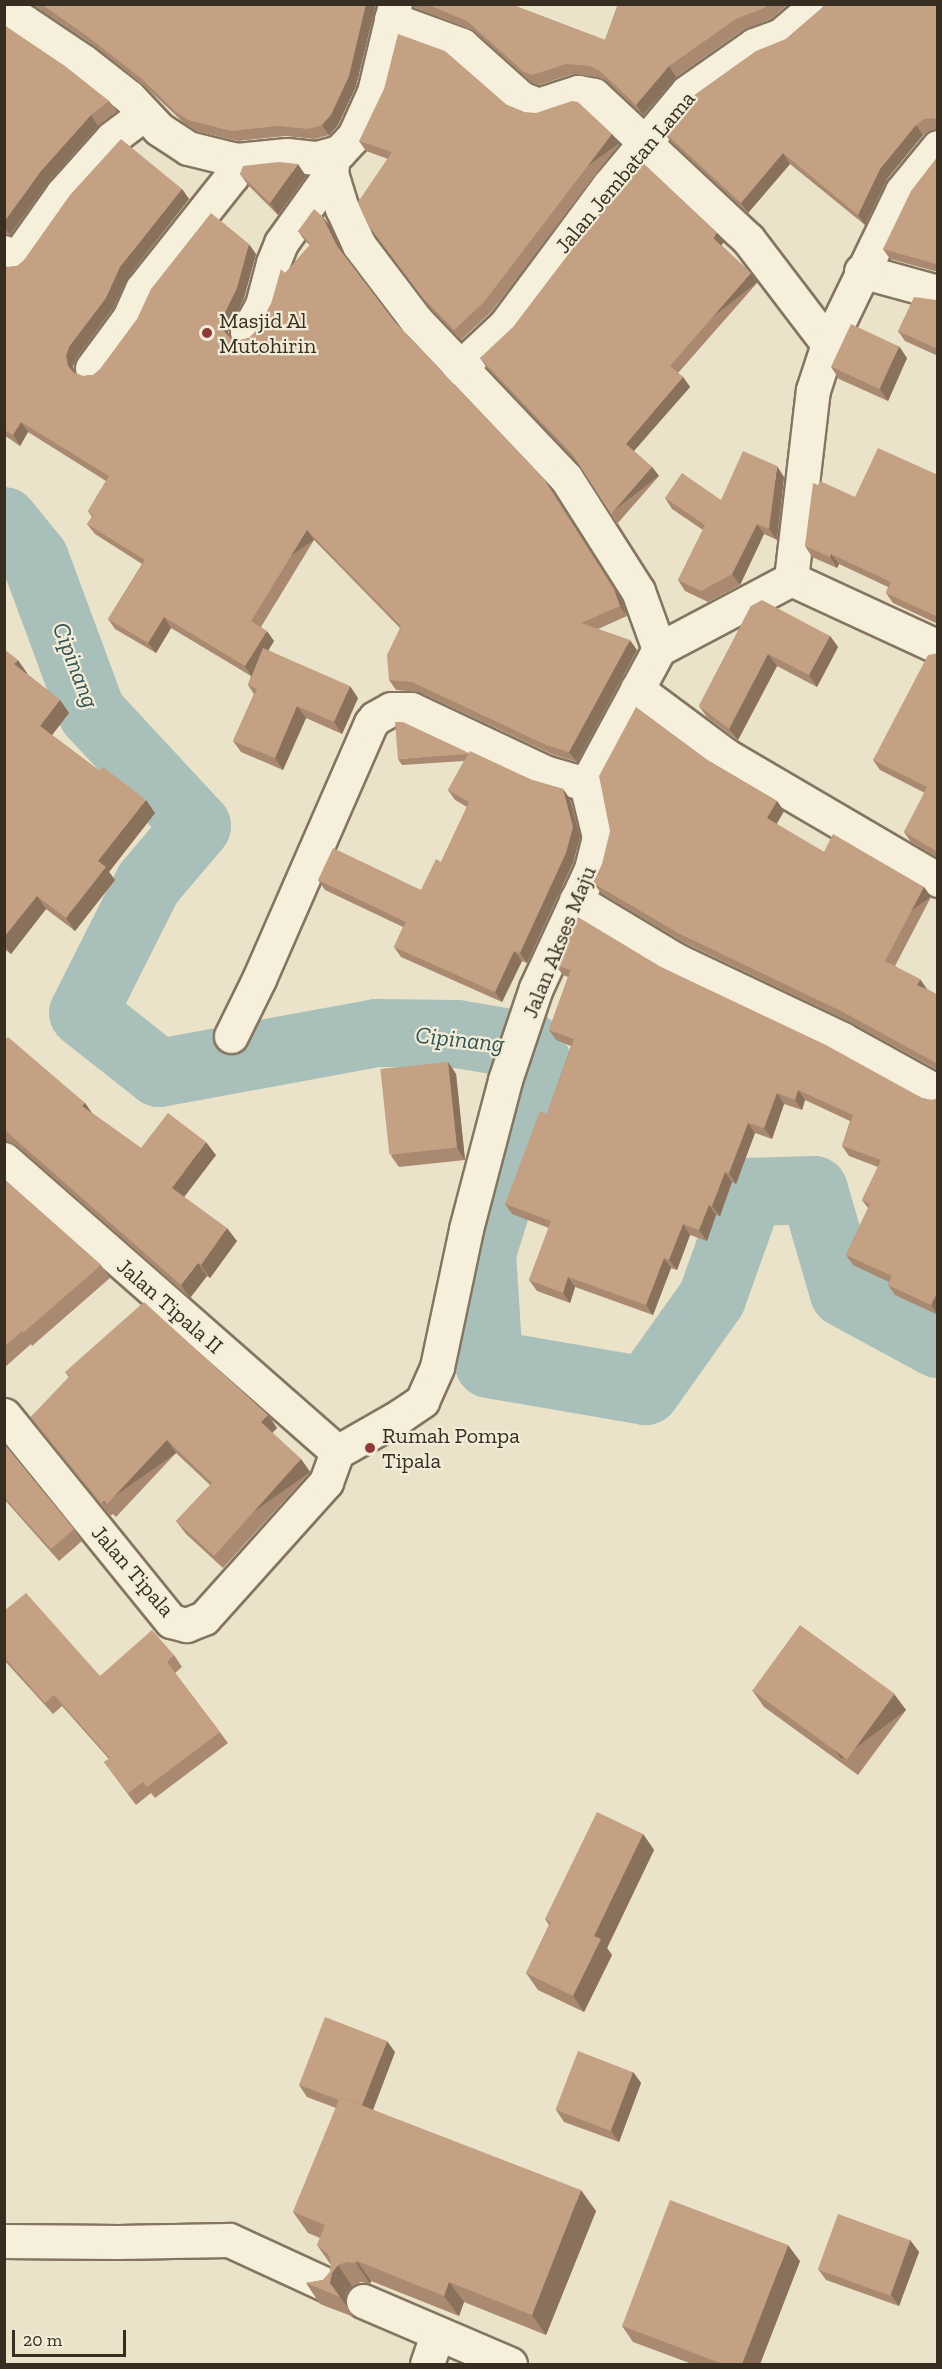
<!DOCTYPE html>
<html>
<head>
<meta charset="utf-8">
<style>
	body { margin:0 }
	#map { position:relative; width:942px; height:2369px; overflow:hidden; background:#eae2c9; font-family:"Zilla Slab",serif }
	div>[style] { position:absolute }
	[style*='--x'] { left:calc(var(--x)*1px); top:calc(var(--y)*1px); width:calc(var(--w)*1px); rotate:calc(var(--a)*1deg) }
	.river>* { height:68px; margin:-34px; padding:0 34px; transform-origin:34px; border-radius:34px; background:#a9bfba }
	.roads { filter:drop-shadow(2px 0 #857560) drop-shadow(-2px 0 #857560) drop-shadow(0 2px #857560) drop-shadow(0 -2px #857560) }
	.minor>* { height:33px; margin:-16.5px; padding:0 16.5px; transform-origin:16.5px; border-radius:16.5px; background:#f6efdc }
	.wall>* { inset:0; background:#a98a71 }
	.shaded-wall>* { inset:0; background:#89715c; transform-origin:0 0 }
	.building>* { inset:0; background:#c4a183; transform-origin:0 0 }
	.dots>* { width:16px; height:16px; translate:-50% -50%; box-sizing:border-box; border:3px solid #f2ecd8; border-radius:50% }
	span { translate:-50% -50%; white-space:nowrap; text-align:center; line-height:1.15; -webkit-text-stroke:4.5px #f2ecd8; paint-order:stroke }
	.street-label { font-size:22px; color:#372d21 }
	.poi-label { font-size:22px; color:#372d21 }
	.left { translate:0 -50%; text-align:left }
	.water-label { font-size:24px; color:#325554; font-style:italic }
	.frame { position:absolute; inset:0; border:6px solid #372d21; pointer-events:none }
	.scale { position:absolute; left:12px; top:2330px; width:114px; height:27px; box-sizing:border-box; border:3px solid #372d21; border-top:0; padding-left:8px; font-size:18px; line-height:21px; white-space:nowrap; color:#372d21; -webkit-text-stroke:4px #f2ecd8; paint-order:stroke }
</style>
</head>
<body>
<div id="map">
	<div class="river">
		<i style="--x:4;--y:521;--w:49;--a:50.8"></i>
		<i style="--x:35;--y:559;--w:164;--a:69.7"></i>
		<i style="--x:92;--y:713;--w:154;--a:47.1"></i>
		<i style="--x:197;--y:826;--w:76;--a:130.2"></i>
		<i style="--x:148;--y:884;--w:144;--a:116.7"></i>
		<i style="--x:83;--y:1013;--w:97;--a:38.3"></i>
		<i style="--x:159;--y:1073;--w:222;--a:-10.4"></i>
		<i style="--x:377;--y:1033;--w:80;--a:0.7"></i>
		<i style="--x:457;--y:1034;--w:73;--a:9.5"></i>
		<i style="--x:529;--y:1046;--w:25;--a:63"></i>
		<i style="--x:540;--y:1068;--w:194;--a:107.4"></i>
		<i style="--x:482;--y:1253;--w:111;--a:86.4"></i>
		<i style="--x:489;--y:1364;--w:159;--a:9.8"></i>
		<i style="--x:646;--y:1391;--w:114;--a:-54.6"></i>
		<i style="--x:712;--y:1298;--w:113;--a:-70.3"></i>
		<i style="--x:750;--y:1192;--w:64;--a:-1.8"></i>
		<i style="--x:814;--y:1190;--w:107;--a:73.8"></i>
		<i style="--x:844;--y:1293;--w:107;--a:28.5"></i>
	</div>
	<div class="roads">
		<div class="minor">
			<i style="--x:4;--y:8;--w:95;--a:33.9"></i>
			<i style="--x:83;--y:61;--w:58;--a:38"></i>
			<i style="--x:129;--y:97;--w:44;--a:46.8"></i>
			<i style="--x:159;--y:129;--w:35;--a:33"></i>
			<i style="--x:188;--y:148;--w:50;--a:13.8"></i>
			<i style="--x:237;--y:160;--w:50;--a:-5.7"></i>
			<i style="--x:287;--y:155;--w:30;--a:6"></i>
			<i style="--x:317;--y:158;--w:23;--a:-15"></i>
			<i style="--x:339;--y:152;--w:22;--a:-47"></i>
			<i style="--x:354;--y:136;--w:48;--a:-65.6"></i>
			<i style="--x:374;--y:92;--w:90;--a:-76.6"></i>
			<i style="--x:391;--y:19;--w:76;--a:20.1"></i>
			<i style="--x:462;--y:45;--w:79;--a:41.9"></i>
			<i style="--x:521;--y:98;--w:18;--a:22"></i>
			<i style="--x:538;--y:105;--w:42;--a:-18"></i>
			<i style="--x:578;--y:92;--w:16;--a:11"></i>
			<i style="--x:594;--y:95;--w:211;--a:43.1"></i>
			<i style="--x:748;--y:239;--w:132;--a:52.7"></i>
			<i style="--x:333;--y:155;--w:18;--a:96"></i>
			<i style="--x:331;--y:173;--w:37;--a:73"></i>
			<i style="--x:342;--y:208;--w:41;--a:65.3"></i>
			<i style="--x:359;--y:245;--w:94;--a:52.8"></i>
			<i style="--x:416;--y:320;--w:218;--a:46.5"></i>
			<i style="--x:566;--y:478;--w:134;--a:57.5"></i>
			<i style="--x:638;--y:591;--w:62;--a:70.1"></i>
			<i style="--x:4;--y:252;--w:14;--a:30"></i>
			<i style="--x:16;--y:259;--w:80;--a:-54.7"></i>
			<i style="--x:62;--y:194;--w:75;--a:-48.2"></i>
			<i style="--x:112;--y:138;--w:40;--a:-37"></i>
			<i style="--x:861;--y:271;--w:80;--a:15.3"></i>
			<i style="--x:247;--y:332;--w:31;--a:-61"></i>
			<i style="--x:262;--y:305;--w:43;--a:-75.3"></i>
			<i style="--x:273;--y:263;--w:22;--a:-68"></i>
			<i style="--x:281;--y:243;--w:86;--a:-54.5"></i>
			<i style="--x:92;--y:368;--w:62;--a:-53.5"></i>
			<i style="--x:129;--y:318;--w:32;--a:-66"></i>
			<i style="--x:142;--y:289;--w:144;--a:-51.5"></i>
			<i style="--x:232;--y:176;--w:17;--a:-73"></i>
			<i style="--x:459;--y:368;--w:63;--a:-43.1"></i>
			<i style="--x:505;--y:325;--w:174;--a:-53.4"></i>
			<i style="--x:609;--y:185;--w:121;--a:-50"></i>
			<i style="--x:687;--y:92;--w:82;--a:-35"></i>
			<i style="--x:754;--y:45;--w:29;--a:-20"></i>
			<i style="--x:781;--y:35;--w:48;--a:-40.7"></i>
			<i style="--x:791;--y:579;--w:190;--a:-83.4"></i>
			<i style="--x:813;--y:390;--w:48;--a:-71.9"></i>
			<i style="--x:828;--y:344;--w:170;--a:-64.2"></i>
			<i style="--x:902;--y:191;--w:57;--a:-50.7"></i>
			<i style="--x:791;--y:579;--w:162;--a:24.8"></i>
			<i style="--x:637;--y:689;--w:112;--a:36.7"></i>
			<i style="--x:727;--y:756;--w:245;--a:30.4"></i>
			<i style="--x:576;--y:900;--w:117;--a:31"></i>
			<i style="--x:676;--y:960;--w:184;--a:25.4"></i>
			<i style="--x:842;--y:1039;--w:110;--a:28.9"></i>
			<i style="--x:231;--y:1036;--w:64;--a:-63.8"></i>
			<i style="--x:259;--y:979;--w:279;--a:-66.4"></i>
			<i style="--x:371;--y:723;--w:6;--a:-51"></i>
			<i style="--x:375;--y:718;--w:18;--a:-29"></i>
			<i style="--x:391;--y:709;--w:20;--a:0"></i>
			<i style="--x:411;--y:709;--w:150;--a:25.2"></i>
			<i style="--x:547;--y:773;--w:41;--a:15.8"></i>
			<i style="--x:4;--y:1159;--w:444;--a:41.3"></i>
			<i style="--x:4;--y:1415;--w:265;--a:51"></i>
			<i style="--x:171;--y:1621;--w:16;--a:15"></i>
			<i style="--x:186;--y:1625;--w:19;--a:-21"></i>
			<i style="--x:204;--y:1618;--w:183;--a:-48.1"></i>
			<i style="--x:326;--y:1482;--w:32;--a:-70"></i>
			<i style="--x:337;--y:1452;--w:73;--a:-29.7"></i>
			<i style="--x:400;--y:1416;--w:27;--a:-34"></i>
			<i style="--x:422;--y:1401;--w:37;--a:-66"></i>
			<i style="--x:437;--y:1367;--w:141;--a:-78.1"></i>
			<i style="--x:466;--y:1229;--w:154;--a:-75.3"></i>
			<i style="--x:505;--y:1080;--w:97;--a:-71.4"></i>
			<i style="--x:536;--y:988;--w:131;--a:-65.2"></i>
			<i style="--x:591;--y:869;--w:33;--a:-76"></i>
			<i style="--x:599;--y:837;--w:55;--a:-103.8"></i>
			<i style="--x:586;--y:784;--w:153;--a:-61.6"></i>
			<i style="--x:659;--y:649;--w:149;--a:-27.9"></i>
			<i style="--x:4;--y:2241;--w:114;--a:0.5"></i>
			<i style="--x:118;--y:2242;--w:111;--a:-1"></i>
			<i style="--x:229;--y:2240;--w:108;--a:24.7"></i>
			<i style="--x:363;--y:2301;--w:160;--a:23.2"></i>
			<i style="--x:427;--y:2364;--w:31;--a:-71"></i>
		</div>
	</div>
	<div class="wall">
		<i style="clip-path:polygon(32px 4px,376px 4px,356px 86px,338px 125px,329px 135px,315px 139px,285px 136px,238px 141px,196px 131px,183px 122px,150px 91px,95px 46px)"></i>
		<i style="clip-path:polygon(411px 4px,510px 4px,605px 40px,618px 4px,788px 4px,771px 19px,743px 30px,676px 77px,643px 115px,607px 81px,597px 77px,573px 74px,539px 85px,531px 82px,474px 31px,413px 7px)"></i>
		<i style="clip-path:polygon(938px 4px,938px 129px,931px 130px,923px 135px,887px 179px,865px 225px,790px 164px,748px 213px,670px 141px,663px 131px,786px 39px,822px 8px)"></i>
		<i style="clip-path:polygon(4px 25px,109px 101px,117px 111px,98px 126px,48px 182px,10px 235px,4px 235px)"></i>
		<i style="clip-path:polygon(507px 105px,524px 112px,619px 144px,491px 312px,461px 340px,430px 308px,368px 225px,388px 159px,366px 151px,359px 141px)"></i>
		<i style="clip-path:polygon(938px 156px,938px 272px,890px 259px,883px 249px)"></i>
		<i style="clip-path:polygon(240px 174px,306px 176px,278px 215px,248px 185px)"></i>
		<i style="clip-path:polygon(182px 189px,189px 199px,127px 278px,113px 308px,77px 357px,73px 366px,75px 373px,83px 376px,93px 375px,256px 254px,244px 298px,228px 332px,230px 337px,240px 340px,249px 338px,256px 331px,271px 304px,285px 273px,310px 245px,305px 241px,298px 231px,322px 216px,330px 226px,343px 254px,394px 321px,551px 490px,621px 599px,627px 616px,598px 629px,637px 650px,577px 762px,554px 755px,419px 692px,396px 690px,389px 680px,400px 628px,314px 540px,261px 627px,274px 641px,268px 650px,358px 698px,342px 734px,306px 718px,283px 770px,241px 752px,233px 741px,254px 694px,248px 685px,251px 676px,171px 628px,156px 653px,115px 629px,108px 619px,142px 564px,95px 534px,87px 524px,92px 517px,88px 511px,106px 481px,28px 432px,20px 446px,4px 435px,4px 266px,8px 267px,17px 266px)"></i>
		<i style="clip-path:polygon(724px 242px,721px 245px,751px 273px,758px 282px,678px 373px,683px 377px,690px 387px,634px 451px,652px 467px,659px 476px,617px 524px,578px 463px,487px 368px,480px 358px)"></i>
		<i style="clip-path:polygon(938px 299px,938px 356px,905px 341px,898px 331px)"></i>
		<i style="clip-path:polygon(907px 358px,888px 401px,839px 379px,831px 367px)"></i>
		<i style="clip-path:polygon(938px 475px,938px 624px,893px 603px,886px 593px,888px 587px,839px 564px,837px 568px,812px 557px,805px 546px,818px 485px,855px 497px)"></i>
		<i style="clip-path:polygon(784px 477px,777px 540px,764px 534px,740px 585px,708px 602px,685px 591px,678px 580px,703px 530px,672px 509px,665px 498px,721px 500px)"></i>
		<i style="clip-path:polygon(751px 606px,830px 636px,838px 647px,817px 687px,777px 666px,738px 740px,707px 717px,699px 706px)"></i>
		<i style="clip-path:polygon(4px 649px,27px 673px,26px 673px,60px 700px,69px 713px,52px 735px,155px 813px,109px 872px,115px 880px,75px 931px,46px 909px,11px 954px,4px 949px)"></i>
		<i style="clip-path:polygon(938px 653px,938px 858px,911px 842px,904px 832px,925px 793px,880px 770px,873px 760px)"></i>
		<i style="clip-path:polygon(469px 753px,532px 780px,563px 789px,570px 799px,580px 837px,573px 863px,527px 963px,522px 961px,502px 1002px,401px 957px,394px 947px,403px 927px,325px 890px,318px 880px,421px 890px,441px 862px,467px 807px,455px 800px,448px 790px,464px 761px,402px 765px,398px 759px)"></i>
		<i style="clip-path:polygon(709px 761px,777px 801px,784px 811px,776px 824px,824px 852px,924px 887px,931px 897px,895px 966px,927px 989px,938px 995px,938px 1070px,850px 1022px,685px 943px,601px 893px,593px 883px)"></i>
		<i style="clip-path:polygon(555px 965px,661px 967px,922px 1098px,931px 1100px,938px 1099px,938px 1315px,895px 1295px,888px 1285px,889px 1282px,853px 1265px,846px 1255px,868px 1208px,862px 1200px,878px 1167px,849px 1156px,842px 1146px,850px 1121px,805px 1100px,802px 1110px,784px 1104px,772px 1139px,755px 1133px,736px 1184px,732px 1182px,720px 1216px,716px 1215px,707px 1241px,690px 1235px,677px 1270px,671px 1268px,653px 1315px,575px 1287px,570px 1303px,537px 1291px,529px 1280px,549px 1228px,512px 1214px,505px 1204px,547px 1114px,571px 1046px,556px 1040px,549px 1030px,568px 977px,563px 975px)"></i>
		<i style="clip-path:polygon(4px 1041px,85px 1103px,92px 1113px,141px 1148px,216px 1155px,184px 1197px,237px 1241px,210px 1278px,207px 1276px,190px 1298px,16px 1145px,7px 1141px,4px 1141px)"></i>
		<i style="clip-path:polygon(448px 1062px,456px 1074px,465px 1160px,399px 1167px,391px 1156px)"></i>
		<i style="clip-path:polygon(4px 1179px,101px 1265px,110px 1278px,32px 1346px,31px 1344px,4px 1368px)"></i>
		<i style="clip-path:polygon(65px 1372px,268px 1415px,277px 1428px,272px 1433px,301px 1459px,310px 1472px,223px 1568px,186px 1534px,176px 1521px,210px 1485px,176px 1453px,116px 1517px,113px 1514px,110px 1516px,40px 1430px,31px 1417px,69px 1377px)"></i>
		<i style="clip-path:polygon(4px 1447px,74px 1529px,82px 1541px,59px 1561px,4px 1499px)"></i>
		<i style="clip-path:polygon(4px 1611px,100px 1676px,174px 1655px,182px 1667px,175px 1673px,228px 1743px,155px 1798px,151px 1793px,136px 1805px,104px 1762px,109px 1759px,62px 1706px,53px 1714px,4px 1660px)"></i>
		<i style="clip-path:polygon(752px 1690px,894px 1694px,906px 1710px,858px 1775px,764px 1707px)"></i>
		<i style="clip-path:polygon(643px 1834px,654px 1850px,607px 1948px,612px 1955px,584px 2012px,538px 1990px,526px 1973px,549px 1925px,545px 1919px)"></i>
		<i style="clip-path:polygon(395px 2052px,373px 2110px,596px 2211px,546px 2335px,464px 2302px,459px 2316px,371px 2281px,370px 2284px,361px 2282px,352px 2286px,346px 2293px,345px 2304px,354px 2317px,320px 2304px,306px 2283px,323px 2280px,330px 2272px,331px 2265px,317px 2245px,320px 2238px,308px 2233px,293px 2212px,336px 2108px,307px 2097px,299px 2085px)"></i>
		<i style="clip-path:polygon(633px 2072px,641px 2083px,619px 2142px,564px 2122px,556px 2110px)"></i>
		<i style="clip-path:polygon(910px 2240px,919px 2252px,899px 2306px,826px 2280px,818px 2269px)"></i>
		<i style="clip-path:polygon(800px 2261px,760px 2364px,692px 2364px,633px 2342px,622px 2326px)"></i>
	</div>
	<div class="shaded-wall">
		<i style="clip-path:polygon(366px 4px,376px 4px,356px 86px,338px 125px,329px 135px,322px 125px)"></i>
		<i style="clip-path:polygon(669px 66px,676px 77px,643px 115px,636px 105px)"></i>
		<i style="clip-path:polygon(91px 115px,98px 126px,48px 182px,10px 235px,4px 227px,4px 222px,41px 171px)"></i>
		<i style="clip-path:polygon(916px 125px,923px 135px,887px 179px,865px 225px,858px 215px,880px 169px)"></i>
		<i style="left:612px;top:134px;width:12px;height:211px;rotate:55deg"></i>
		<i style="clip-path:polygon(783px 153px,790px 164px,748px 213px,741px 203px)"></i>
		<i style="clip-path:polygon(298px 164px,306px 176px,278px 215px,270px 203px)"></i>
		<i style="clip-path:polygon(182px 189px,189px 199px,127px 278px,113px 308px,77px 357px,73px 366px,75px 376px,68px 366px,66px 356px,69px 347px,120px 267px)"></i>
		<i style="clip-path:polygon(322px 216px,330px 226px,344px 256px,337px 246px)"></i>
		<i style="clip-path:polygon(717px 233px,724px 242px,720px 247px,713px 238px)"></i>
		<i style="clip-path:polygon(249px 244px,256px 254px,244px 298px,228px 332px,231px 341px,224px 331px,221px 321px)"></i>
		<i style="left:751px;top:273px;width:11px;height:123px;rotate:52deg"></i>
		<i style="clip-path:polygon(899px 346px,907px 358px,888px 401px,880px 389px)"></i>
		<i style="clip-path:polygon(683px 377px,690px 387px,632px 453px,626px 444px)"></i>
		<i style="clip-path:polygon(21px 422px,28px 432px,20px 446px,13px 435px)"></i>
		<i style="clip-path:polygon(777px 466px,784px 477px,777px 540px,769px 529px)"></i>
		<i style="left:652px;top:467px;width:11px;height:62px;rotate:52deg"></i>
		<i style="clip-path:polygon(544px 479px,621px 599px,627px 616px,620px 606px)"></i>
		<i style="clip-path:polygon(757px 524px,764px 534px,740px 585px,732px 574px)"></i>
		<i style="left:307px;top:530px;width:12px;height:107px;rotate:55deg"></i>
		<i style="clip-path:polygon(831px 554px,839px 564px,837px 568px,830px 557px)"></i>
		<i style="clip-path:polygon(164px 617px,171px 628px,156px 653px,148px 643px)"></i>
		<i style="clip-path:polygon(267px 631px,274px 641px,252px 677px,245px 666px)"></i>
		<i style="clip-path:polygon(830px 636px,838px 647px,817px 687px,809px 675px)"></i>
		<i style="clip-path:polygon(630px 640px,637px 650px,577px 762px,569px 752px)"></i>
		<i style="clip-path:polygon(768px 654px,777px 666px,738px 740px,729px 729px)"></i>
		<i style="clip-path:polygon(18px 660px,27px 673px,24px 677px,14px 664px)"></i>
		<i style="clip-path:polygon(350px 686px,358px 698px,342px 734px,334px 722px)"></i>
		<i style="clip-path:polygon(60px 700px,69px 713px,49px 739px,40px 726px)"></i>
		<i style="clip-path:polygon(297px 706px,306px 718px,283px 770px,275px 758px)"></i>
		<i style="clip-path:polygon(563px 789px,570px 799px,580px 837px,573px 863px,527px 963px,520px 953px)"></i>
		<i style="clip-path:polygon(146px 800px,155px 813px,109px 872px,115px 880px,75px 931px,66px 918px,98px 861px)"></i>
		<i style="clip-path:polygon(777px 801px,784px 811px,774px 829px,767px 818px)"></i>
		<i style="left:924px;top:887px;width:12px;height:84px;rotate:55deg"></i>
		<i style="clip-path:polygon(37px 896px,46px 909px,11px 954px,4px 945px,4px 937px)"></i>
		<i style="clip-path:polygon(514px 951px,522px 961px,502px 1002px,495px 992px)"></i>
		<i style="clip-path:polygon(920px 979px,927px 989px,917px 985px)"></i>
		<i style="clip-path:polygon(448px 1062px,456px 1074px,465px 1160px,457px 1148px)"></i>
		<i style="clip-path:polygon(798px 1090px,805px 1100px,802px 1110px,795px 1100px)"></i>
		<i style="clip-path:polygon(777px 1093px,784px 1104px,772px 1139px,764px 1128px)"></i>
		<i style="clip-path:polygon(85px 1103px,94px 1116px,82px 1106px)"></i>
		<i style="clip-path:polygon(748px 1123px,755px 1133px,736px 1184px,729px 1173px)"></i>
		<i style="clip-path:polygon(206px 1142px,216px 1155px,181px 1201px,172px 1188px)"></i>
		<i style="clip-path:polygon(725px 1172px,732px 1182px,720px 1216px,712px 1206px)"></i>
		<i style="clip-path:polygon(709px 1205px,716px 1215px,707px 1241px,699px 1230px)"></i>
		<i style="clip-path:polygon(683px 1224px,690px 1235px,677px 1270px,669px 1260px)"></i>
		<i style="clip-path:polygon(227px 1228px,237px 1241px,210px 1278px,201px 1265px)"></i>
		<i style="clip-path:polygon(664px 1258px,671px 1268px,653px 1315px,646px 1305px)"></i>
		<i style="clip-path:polygon(198px 1263px,207px 1276px,190px 1298px,181px 1285px)"></i>
		<i style="clip-path:polygon(568px 1277px,575px 1287px,570px 1303px,563px 1293px)"></i>
		<i style="clip-path:polygon(938px 1291px,938px 1315px,931px 1305px)"></i>
		<i style="clip-path:polygon(268px 1415px,277px 1428px,270px 1435px,261px 1422px)"></i>
		<i style="left:167px;top:1440px;width:16px;height:88px;rotate:55deg"></i>
		<i style="left:301px;top:1459px;width:16px;height:130px;rotate:55deg"></i>
		<i style="left:894px;top:1694px;width:20px;height:81px;rotate:53deg"></i>
		<i style="clip-path:polygon(643px 1834px,654px 1850px,607px 1948px,612px 1955px,584px 2012px,573px 1996px,594px 1936px)"></i>
		<i style="clip-path:polygon(387px 2041px,395px 2052px,369px 2120px,361px 2108px)"></i>
		<i style="clip-path:polygon(633px 2072px,641px 2083px,619px 2142px,611px 2131px)"></i>
		<i style="clip-path:polygon(581px 2190px,596px 2211px,546px 2335px,532px 2315px)"></i>
		<i style="clip-path:polygon(910px 2240px,919px 2252px,899px 2306px,891px 2295px)"></i>
		<i style="clip-path:polygon(788px 2245px,800px 2261px,760px 2364px,742px 2364px)"></i>
		<i style="clip-path:polygon(357px 2261px,371px 2281px,370px 2284px,356px 2263px)"></i>
		<i style="clip-path:polygon(338px 2265px,352px 2286px,346px 2293px,345px 2304px,330px 2283px,332px 2273px)"></i>
		<i style="clip-path:polygon(449px 2282px,464px 2302px,459px 2316px,444px 2296px)"></i>
	</div>
	<div class="building">
		<i style="clip-path:polygon(41px 4px,366px 4px,349px 76px,331px 115px,322px 125px,308px 129px,278px 126px,231px 131px,188px 120px,176px 112px,143px 80px,87px 36px)"></i>
		<i style="clip-path:polygon(426px 4px,510px 4px,605px 40px,618px 4px,769px 4px,764px 8px,736px 19px,669px 66px,636px 105px,600px 71px,590px 66px,566px 64px,532px 75px,524px 72px,467px 21px)"></i>
		<i style="clip-path:polygon(824px 4px,938px 4px,938px 120px,933px 118px,924px 119px,916px 125px,880px 169px,858px 215px,783px 153px,741px 203px,663px 131px,693px 96px,756px 51px,786px 39px,822px 8px)"></i>
		<i style="clip-path:polygon(4px 25px,65px 66px,109px 101px,91px 115px,41px 171px,4px 222px)"></i>
		<i style="clip-path:polygon(398px 34px,445px 51px,507px 105px,524px 112px,536px 113px,572px 101px,578px 102px,612px 134px,484px 302px,454px 330px,423px 298px,368px 225px,358px 202px,392px 152px,359px 141px,384px 89px)"></i>
		<i style="clip-path:polygon(121px 139px,182px 189px,120px 267px,106px 298px,69px 347px,66px 356px,68px 366px,74px 373px,83px 376px,93px 375px,100px 369px,137px 319px,151px 289px,211px 213px,249px 244px,237px 288px,221px 321px,224px 331px,230px 338px,240px 340px,249px 338px,256px 331px,271px 304px,281px 269px,285px 273px,311px 244px,298px 231px,314px 209px,322px 216px,337px 246px,394px 321px,544px 479px,614px 589px,620px 606px,581px 623px,630px 640px,569px 752px,546px 745px,412px 682px,389px 680px,387px 655px,401px 626px,307px 530px,251px 621px,267px 631px,245px 666px,164px 617px,148px 643px,108px 619px,145px 560px,87px 524px,93px 515px,88px 511px,109px 476px,21px 422px,13px 435px,4px 430px,4px 266px,8px 267px,17px 266px,24px 260px,70px 195px)"></i>
		<i style="clip-path:polygon(938px 156px,938px 261px,936px 264px,883px 249px,911px 191px)"></i>
		<i style="clip-path:polygon(640px 160px,717px 233px,713px 238px,751px 273px,670px 366px,683px 377px,626px 444px,652px 467px,611px 514px,573px 455px,480px 358px,513px 327px)"></i>
		<i style="clip-path:polygon(279px 162px,298px 164px,270px 203px,240px 174px,243px 166px)"></i>
		<i style="clip-path:polygon(914px 297px,936px 300px,938px 299px,938px 349px,898px 331px)"></i>
		<i style="left:851px;top:324px;width:53px;height:47px;rotate:25deg"></i>
		<i style="clip-path:polygon(878px 448px,938px 475px,938px 617px,886px 593px,891px 582px,831px 554px,830px 557px,805px 546px,813px 483px,818px 485px,820px 481px,855px 497px)"></i>
		<i style="clip-path:polygon(743px 451px,777px 466px,769px 529px,757px 524px,732px 574px,701px 591px,678px 580px,705px 525px,665px 498px,682px 473px,721px 500px)"></i>
		<i style="clip-path:polygon(762px 600px,830px 636px,809px 675px,768px 654px,729px 729px,699px 706px,751px 606px)"></i>
		<i style="clip-path:polygon(263px 648px,350px 686px,334px 722px,297px 706px,275px 758px,233px 741px,257px 689px,248px 685px)"></i>
		<i style="clip-path:polygon(4px 649px,18px 660px,14px 664px,60px 700px,40px 726px,100px 771px,103px 767px,146px 800px,98px 861px,106px 867px,66px 918px,37px 896px,4px 937px)"></i>
		<i style="clip-path:polygon(938px 653px,938px 852px,904px 832px,927px 787px,873px 760px,928px 655px)"></i>
		<i style="clip-path:polygon(636px 707px,709px 761px,777px 801px,767px 818px,824px 852px,833px 834px,924px 887px,885px 961px,920px 979px,917px 985px,938px 995px,938px 1064px,843px 1012px,678px 933px,593px 883px,602px 864px,610px 831px,599px 776px)"></i>
		<i style="clip-path:polygon(395px 722px,403px 722px,469px 753px,468px 754px,398px 759px)"></i>
		<i style="clip-path:polygon(470px 751px,532px 780px,563px 789px,573px 827px,566px 853px,520px 953px,514px 951px,495px 992px,394px 947px,406px 922px,318px 880px,333px 848px,421px 890px,436px 859px,441px 862px,469px 802px,448px 790px)"></i>
		<i style="clip-path:polygon(578px 917px,661px 967px,826px 1045px,922px 1098px,931px 1100px,938px 1099px,938px 1291px,931px 1305px,888px 1285px,892px 1276px,846px 1255px,870px 1204px,862px 1200px,881px 1160px,842px 1146px,853px 1115px,798px 1090px,795px 1100px,777px 1093px,764px 1128px,748px 1123px,729px 1173px,725px 1172px,712px 1206px,709px 1205px,699px 1230px,683px 1224px,669px 1260px,664px 1258px,646px 1305px,568px 1277px,563px 1293px,529px 1280px,551px 1221px,505px 1204px,540px 1111px,547px 1114px,574px 1039px,549px 1030px,571px 970px,555px 965px)"></i>
		<i style="clip-path:polygon(8px 1037px,85px 1103px,82px 1106px,141px 1148px,168px 1113px,206px 1142px,172px 1188px,227px 1228px,201px 1265px,198px 1263px,181px 1285px,7px 1132px,4px 1131px,4px 1041px)"></i>
		<i style="left:448px;top:1062px;width:86px;height:68px;rotate:84deg"></i>
		<i style="clip-path:polygon(4px 1179px,101px 1265px,23px 1333px,22px 1331px,4px 1347px)"></i>
		<i style="clip-path:polygon(144px 1302px,268px 1415px,261px 1422px,301px 1459px,214px 1556px,176px 1521px,212px 1483px,167px 1440px,107px 1504px,104px 1501px,101px 1503px,31px 1417px,70px 1376px,65px 1372px)"></i>
		<i style="clip-path:polygon(6px 1446px,74px 1529px,51px 1549px,4px 1497px,4px 1447px)"></i>
		<i style="clip-path:polygon(26px 1593px,100px 1676px,152px 1630px,174px 1655px,167px 1662px,220px 1732px,147px 1787px,143px 1782px,128px 1793px,104px 1762px,110px 1758px,54px 1695px,45px 1703px,4px 1657px,4px 1611px)"></i>
		<i style="left:800px;top:1625px;width:117px;height:81px;rotate:36deg"></i>
		<i style="clip-path:polygon(597px 1812px,643px 1834px,594px 1936px,601px 1939px,573px 1996px,526px 1973px,551px 1922px,545px 1919px)"></i>
		<i style="clip-path:polygon(325px 2017px,387px 2041px,362px 2105px,340px 2097px,339px 2100px,299px 2085px)"></i>
		<i style="left:578px;top:2051px;width:59px;height:63px;rotate:21deg"></i>
		<i style="clip-path:polygon(340px 2097px,581px 2190px,532px 2315px,449px 2282px,444px 2296px,357px 2261px,356px 2263px,347px 2262px,338px 2265px,332px 2273px,330px 2283px,340px 2297px,306px 2283px,323px 2280px,330px 2272px,331px 2262px,328px 2254px,317px 2245px,325px 2225px,293px 2212px)"></i>
		<i style="clip-path:polygon(670px 2200px,788px 2245px,742px 2364px,723px 2364px,622px 2326px)"></i>
		<i style="left:838px;top:2214px;width:77px;height:59px;rotate:20deg"></i>
	</div>
	<div class="dots">
		<i style="left:207px;top:333px;background:#8e3936"></i>
		<i style="left:370px;top:1448px;background:#8e3936"></i>
	</div>
	<div class="street-label">
		<span style="left:625px;top:172px;rotate:-50deg">Jalan Jembatan Lama</span>
		<span style="left:559px;top:942px;rotate:-68deg">Jalan Akses Maju</span>
		<span style="left:170px;top:1306px;rotate:41deg">Jalan Tipala II</span>
		<span style="left:133px;top:1571px;rotate:49deg">Jalan Tipala</span>
	</div>
	<div class="poi-label">
		<span class="left" style="left:219px;top:333px">Masjid Al<br>Mutohirin</span>
		<span class="left" style="left:382px;top:1448px">Rumah Pompa<br>Tipala</span>
	</div>
	<div class="water-label">
		<span style="left:76px;top:665px;rotate:69deg">Cipinang</span>
		<span style="left:460px;top:1039px;rotate:6deg">Cipinang</span>
	</div>
	<div class="frame"></div>
	<div class="scale">20 m</div>
</div>
</body>
</html>
